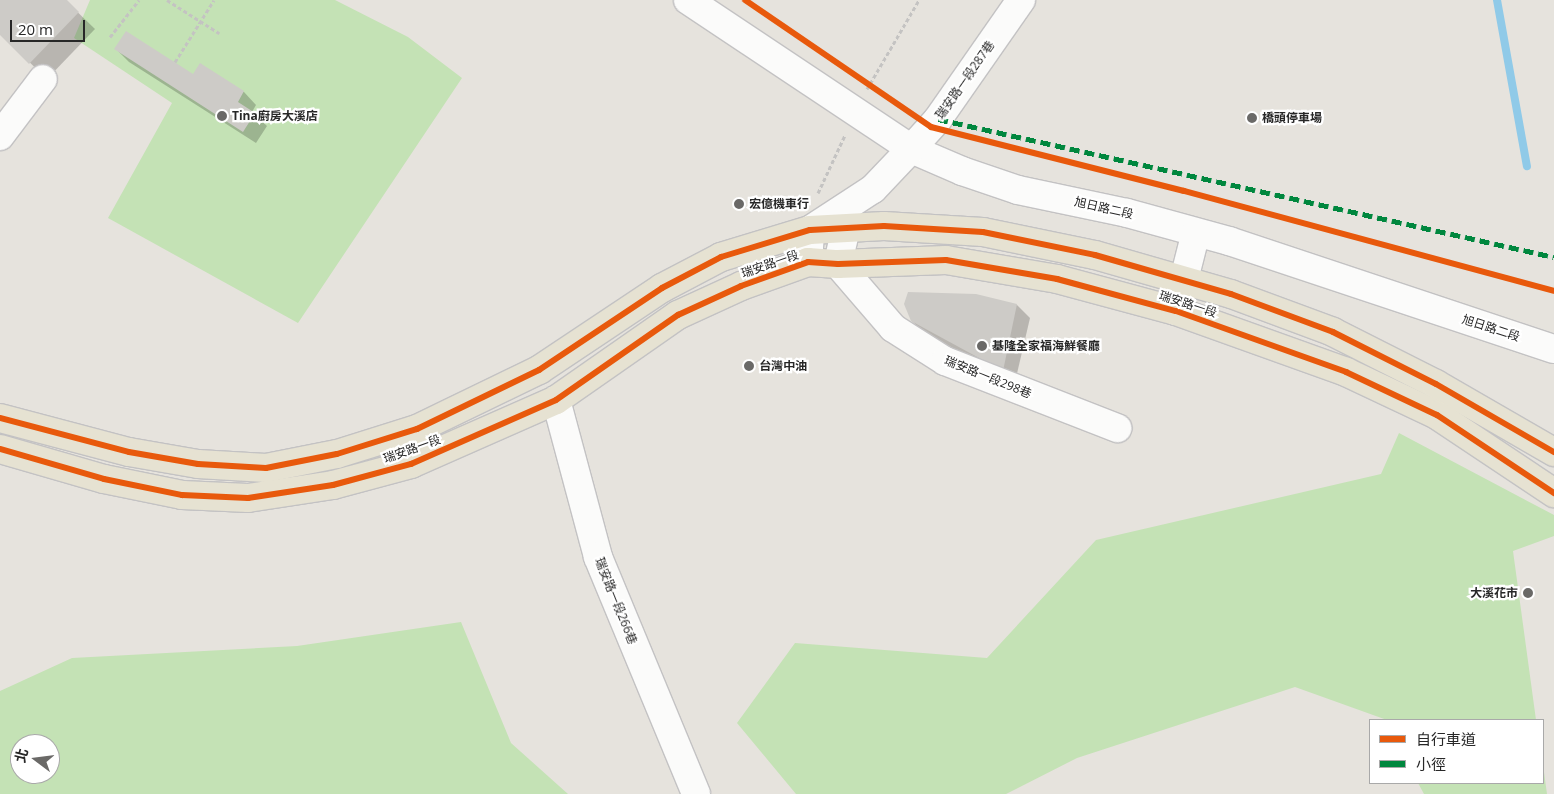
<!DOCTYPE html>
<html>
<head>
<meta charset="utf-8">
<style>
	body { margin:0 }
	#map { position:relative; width:1554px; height:794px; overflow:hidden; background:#e6e3dd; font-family:"Open Sans","Noto Sans TC",sans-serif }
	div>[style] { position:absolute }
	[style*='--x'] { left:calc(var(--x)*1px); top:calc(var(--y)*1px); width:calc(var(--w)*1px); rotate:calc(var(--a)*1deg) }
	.green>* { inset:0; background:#c4e2b5 }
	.shadow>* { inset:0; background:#0003 }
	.stream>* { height:8px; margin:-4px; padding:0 4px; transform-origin:4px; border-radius:4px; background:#90cae8 }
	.building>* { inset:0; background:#cdcbc7 }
	.path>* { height:3px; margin-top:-1.5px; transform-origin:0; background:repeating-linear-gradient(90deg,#c4c3c2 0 4px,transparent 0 6.5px) }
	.roads { filter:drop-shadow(1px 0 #c3c2c3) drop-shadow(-1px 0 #c3c2c3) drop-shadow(0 1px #c3c2c3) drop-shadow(0 -1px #c3c2c3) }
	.minor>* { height:28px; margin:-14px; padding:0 14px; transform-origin:14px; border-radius:14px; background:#fbfbfa }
	.major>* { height:28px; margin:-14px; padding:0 14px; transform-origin:14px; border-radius:14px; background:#e6e2d2 }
	.quiet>* { height:5px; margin-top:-2.5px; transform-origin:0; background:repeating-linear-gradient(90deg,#00873e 0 10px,transparent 0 15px) }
	.cycleway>* { height:6px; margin:-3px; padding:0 3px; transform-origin:3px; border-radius:3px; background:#e8590c }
	.dots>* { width:14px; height:14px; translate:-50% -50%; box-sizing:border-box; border:2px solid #fff; border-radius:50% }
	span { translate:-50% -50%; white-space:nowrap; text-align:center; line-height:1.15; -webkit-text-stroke:4.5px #fff; paint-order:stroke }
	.street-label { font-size:12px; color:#272727 }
	.poi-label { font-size:12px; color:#272727; font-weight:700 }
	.left { translate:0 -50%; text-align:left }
	.right { translate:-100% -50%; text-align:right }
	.legend { position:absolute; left:1369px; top:719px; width:175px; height:65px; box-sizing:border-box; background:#fff; border:1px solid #a9a9a9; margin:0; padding:6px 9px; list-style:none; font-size:15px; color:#272727 }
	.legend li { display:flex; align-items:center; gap:10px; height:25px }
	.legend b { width:25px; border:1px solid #a9a9a9 }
	.north { position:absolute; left:10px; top:734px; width:50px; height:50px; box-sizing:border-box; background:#fff; border:1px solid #a9a9a9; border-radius:50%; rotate:285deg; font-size:14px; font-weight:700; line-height:20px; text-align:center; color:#272727 }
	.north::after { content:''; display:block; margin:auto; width:18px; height:22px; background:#6a6967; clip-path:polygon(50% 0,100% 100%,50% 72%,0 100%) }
	.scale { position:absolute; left:10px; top:20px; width:75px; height:22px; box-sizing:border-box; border:2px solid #272727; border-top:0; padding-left:6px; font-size:15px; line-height:18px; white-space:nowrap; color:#272727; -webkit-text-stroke:4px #fff; paint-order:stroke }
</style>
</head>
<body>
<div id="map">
	<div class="green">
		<i style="clip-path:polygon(90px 0,335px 0,408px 37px,462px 78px,298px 323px,108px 218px,172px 103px,74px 38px)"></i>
		<i style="clip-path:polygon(1399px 433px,1554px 515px,1554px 536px,1513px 551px,1536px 720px,1387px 720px,1295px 687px,1077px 758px,1006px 794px,796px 794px,737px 723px,795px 643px,987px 658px,1096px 540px,1381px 474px)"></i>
		<i style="clip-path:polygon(evenodd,461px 622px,511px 743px,568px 794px,0 794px,0 691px,72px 658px,297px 646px,461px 622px,20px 744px,50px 744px,50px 774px,20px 774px,20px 744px)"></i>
		<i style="clip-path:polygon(1543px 765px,1547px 794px,1424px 794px,1418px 783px,1543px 783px)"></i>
	</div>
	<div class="shadow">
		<i style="clip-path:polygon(0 0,65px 0,95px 29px,47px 79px,0 34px)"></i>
		<i style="clip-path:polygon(116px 49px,193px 76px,200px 64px,244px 92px,256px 105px,252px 112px,267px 126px,256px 143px,129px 62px)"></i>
		<i style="clip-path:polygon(1017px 305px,1030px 318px,1015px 382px,925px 334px,912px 321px)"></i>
	</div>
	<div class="stream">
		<i style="--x:1497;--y:0;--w:169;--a:79.8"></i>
	</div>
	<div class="building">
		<i style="clip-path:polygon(0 0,67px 0,79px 12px,29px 64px,0 35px)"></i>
		<i style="clip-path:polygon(126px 31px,193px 74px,200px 63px,244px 91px,238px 102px,255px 113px,243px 132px,114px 49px)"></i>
		<i style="clip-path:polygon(908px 292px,976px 294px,1017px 304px,1003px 371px,911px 321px,904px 304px)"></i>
	</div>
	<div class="path">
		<i style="--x:167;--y:0;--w:62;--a:32.4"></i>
		<i style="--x:110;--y:37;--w:47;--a:-51.9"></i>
		<i style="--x:175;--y:62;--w:73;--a:-57.8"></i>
		<i style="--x:867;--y:89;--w:103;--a:-59.7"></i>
		<i style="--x:818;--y:193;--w:64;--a:-65"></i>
	</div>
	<div class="roads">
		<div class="minor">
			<i style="--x:688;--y:0;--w:268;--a:33.7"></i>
			<i style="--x:911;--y:149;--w:56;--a:23.3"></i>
			<i style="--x:962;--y:171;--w:59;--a:18.7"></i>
			<i style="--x:1018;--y:190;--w:111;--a:11.9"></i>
			<i style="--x:1127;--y:213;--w:106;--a:15.4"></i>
			<i style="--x:1229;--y:241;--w:342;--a:18.4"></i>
			<i style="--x:0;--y:136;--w:71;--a:-53"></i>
			<i style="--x:846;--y:228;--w:37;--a:103"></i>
			<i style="--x:838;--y:264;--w:84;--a:49.3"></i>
			<i style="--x:893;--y:328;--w:62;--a:32.4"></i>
			<i style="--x:945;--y:361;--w:185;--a:21.3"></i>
			<i style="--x:808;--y:262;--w:32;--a:-86"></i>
			<i style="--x:810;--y:230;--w:75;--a:-33.1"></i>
			<i style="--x:873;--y:189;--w:55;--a:-46.5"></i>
			<i style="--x:911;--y:149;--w:40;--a:-48"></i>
			<i style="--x:938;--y:119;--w:145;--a:-55.1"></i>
			<i style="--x:1176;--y:311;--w:81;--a:-75.8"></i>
			<i style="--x:556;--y:400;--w:163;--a:75"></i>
			<i style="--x:598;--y:557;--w:256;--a:67.5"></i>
		</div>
		<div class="major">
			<i style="--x:0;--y:418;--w:133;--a:14.8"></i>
			<i style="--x:129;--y:452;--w:70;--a:9.9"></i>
			<i style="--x:198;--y:464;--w:68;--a:3.4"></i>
			<i style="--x:266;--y:468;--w:72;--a:-11.2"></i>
			<i style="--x:337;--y:454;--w:84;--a:-17.4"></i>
			<i style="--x:417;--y:429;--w:136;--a:-25.8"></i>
			<i style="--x:539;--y:370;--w:148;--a:-33.7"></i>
			<i style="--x:662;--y:288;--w:67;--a:-27.7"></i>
			<i style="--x:721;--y:257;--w:93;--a:-16.9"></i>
			<i style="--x:810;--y:230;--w:74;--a:-3.1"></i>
			<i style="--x:884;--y:226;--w:99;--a:3.5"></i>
			<i style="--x:983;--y:232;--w:114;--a:11.6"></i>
			<i style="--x:1095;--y:255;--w:141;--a:16"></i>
			<i style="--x:1231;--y:294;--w:109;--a:20.4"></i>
			<i style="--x:1333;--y:332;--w:115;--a:26.8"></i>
			<i style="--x:1436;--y:384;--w:136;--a:30"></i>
			<i style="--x:0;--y:449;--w:108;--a:16.1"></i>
			<i style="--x:104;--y:479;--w:80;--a:11.6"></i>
			<i style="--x:182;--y:495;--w:66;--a:2.6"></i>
			<i style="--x:248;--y:498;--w:86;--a:-8.7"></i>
			<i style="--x:333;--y:485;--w:81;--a:-15.1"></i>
			<i style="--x:411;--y:464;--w:158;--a:-23.8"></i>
			<i style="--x:556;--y:400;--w:149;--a:-34.9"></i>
			<i style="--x:678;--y:315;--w:69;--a:-24.7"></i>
			<i style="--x:741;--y:286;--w:71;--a:-19.7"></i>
			<i style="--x:808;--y:262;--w:30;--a:4"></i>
			<i style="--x:838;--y:264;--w:108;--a:-2.1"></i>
			<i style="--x:946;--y:260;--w:113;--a:9.7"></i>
			<i style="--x:1057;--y:279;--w:123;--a:15.1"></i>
			<i style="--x:1176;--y:311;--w:181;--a:19.7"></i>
			<i style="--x:1346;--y:372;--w:101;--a:25.3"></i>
			<i style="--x:1437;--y:415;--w:141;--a:33.7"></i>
		</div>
	</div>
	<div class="quiet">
		<i style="--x:938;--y:119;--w:631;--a:12.63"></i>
	</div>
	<div class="cycleway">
		<i style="--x:745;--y:0;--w:225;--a:34.3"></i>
		<i style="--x:931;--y:127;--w:261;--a:14.2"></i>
		<i style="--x:1184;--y:191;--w:383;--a:15.1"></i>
		<i style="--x:0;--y:418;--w:133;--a:14.8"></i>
		<i style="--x:129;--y:452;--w:70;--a:9.9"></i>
		<i style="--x:198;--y:464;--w:68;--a:3.4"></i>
		<i style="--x:266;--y:468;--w:72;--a:-11.2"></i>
		<i style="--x:337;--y:454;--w:84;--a:-17.4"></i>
		<i style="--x:417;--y:429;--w:136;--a:-25.8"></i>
		<i style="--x:539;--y:370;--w:148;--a:-33.7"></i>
		<i style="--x:662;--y:288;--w:67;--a:-27.7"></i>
		<i style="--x:721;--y:257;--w:93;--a:-16.9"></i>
		<i style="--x:810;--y:230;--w:74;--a:-3.1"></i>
		<i style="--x:884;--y:226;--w:99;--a:3.5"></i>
		<i style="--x:983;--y:232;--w:114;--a:11.6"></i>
		<i style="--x:1095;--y:255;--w:141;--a:16"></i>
		<i style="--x:1231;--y:294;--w:109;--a:20.4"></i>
		<i style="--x:1333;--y:332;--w:115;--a:26.8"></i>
		<i style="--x:1436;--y:384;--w:136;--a:30"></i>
		<i style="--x:0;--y:449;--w:108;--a:16.1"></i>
		<i style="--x:104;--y:479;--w:80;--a:11.6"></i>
		<i style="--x:182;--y:495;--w:66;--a:2.6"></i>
		<i style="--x:248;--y:498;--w:86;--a:-8.7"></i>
		<i style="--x:333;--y:485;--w:81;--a:-15.1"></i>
		<i style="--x:411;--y:464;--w:158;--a:-23.8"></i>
		<i style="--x:556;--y:400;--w:149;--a:-34.9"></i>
		<i style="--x:678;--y:315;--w:69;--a:-24.7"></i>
		<i style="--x:741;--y:286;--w:71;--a:-19.7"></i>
		<i style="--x:808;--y:262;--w:30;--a:4"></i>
		<i style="--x:838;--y:264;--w:108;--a:-2.1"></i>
		<i style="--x:946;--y:260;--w:113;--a:9.7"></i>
		<i style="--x:1057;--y:279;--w:123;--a:15.1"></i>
		<i style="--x:1176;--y:311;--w:181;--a:19.7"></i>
		<i style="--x:1346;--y:372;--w:101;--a:25.3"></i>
		<i style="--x:1437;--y:415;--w:141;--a:33.7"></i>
	</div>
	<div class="dots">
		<i style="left:222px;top:116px;background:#6a6967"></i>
		<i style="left:1252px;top:118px;background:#6a6967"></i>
		<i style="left:739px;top:204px;background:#6a6967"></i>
		<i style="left:982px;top:346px;background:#6a6967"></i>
		<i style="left:749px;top:366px;background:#6a6967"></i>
		<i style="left:1528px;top:593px;background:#6a6967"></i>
	</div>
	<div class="street-label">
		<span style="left:965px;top:80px;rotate:-55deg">瑞安路一段287巷</span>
		<span style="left:1104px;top:208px;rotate:13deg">旭日路二段</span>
		<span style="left:770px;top:264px;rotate:-19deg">瑞安路一段</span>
		<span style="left:1188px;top:304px;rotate:18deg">瑞安路一段</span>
		<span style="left:1491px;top:328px;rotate:18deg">旭日路二段</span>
		<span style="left:988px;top:377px;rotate:22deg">瑞安路一段298巷</span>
		<span style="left:412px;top:449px;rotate:-20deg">瑞安路一段</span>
		<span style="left:616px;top:601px;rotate:68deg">瑞安路一段266巷</span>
	</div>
	<div class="poi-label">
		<span class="left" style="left:232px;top:116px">Tina廚房大溪店</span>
		<span class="left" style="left:1262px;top:118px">橋頭停車場</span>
		<span class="left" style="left:749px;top:204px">宏億機車行</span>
		<span class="left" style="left:992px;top:346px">基隆全家福海鮮餐廳</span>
		<span class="left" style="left:759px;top:366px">台灣中油</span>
		<span class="right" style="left:1518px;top:593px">大溪花市</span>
	</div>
	<ul class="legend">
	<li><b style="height:6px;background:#e8590c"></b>自行車道</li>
	<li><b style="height:6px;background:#00873e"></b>小徑</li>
	</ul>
	<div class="north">北</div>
	<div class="scale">20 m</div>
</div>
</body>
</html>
